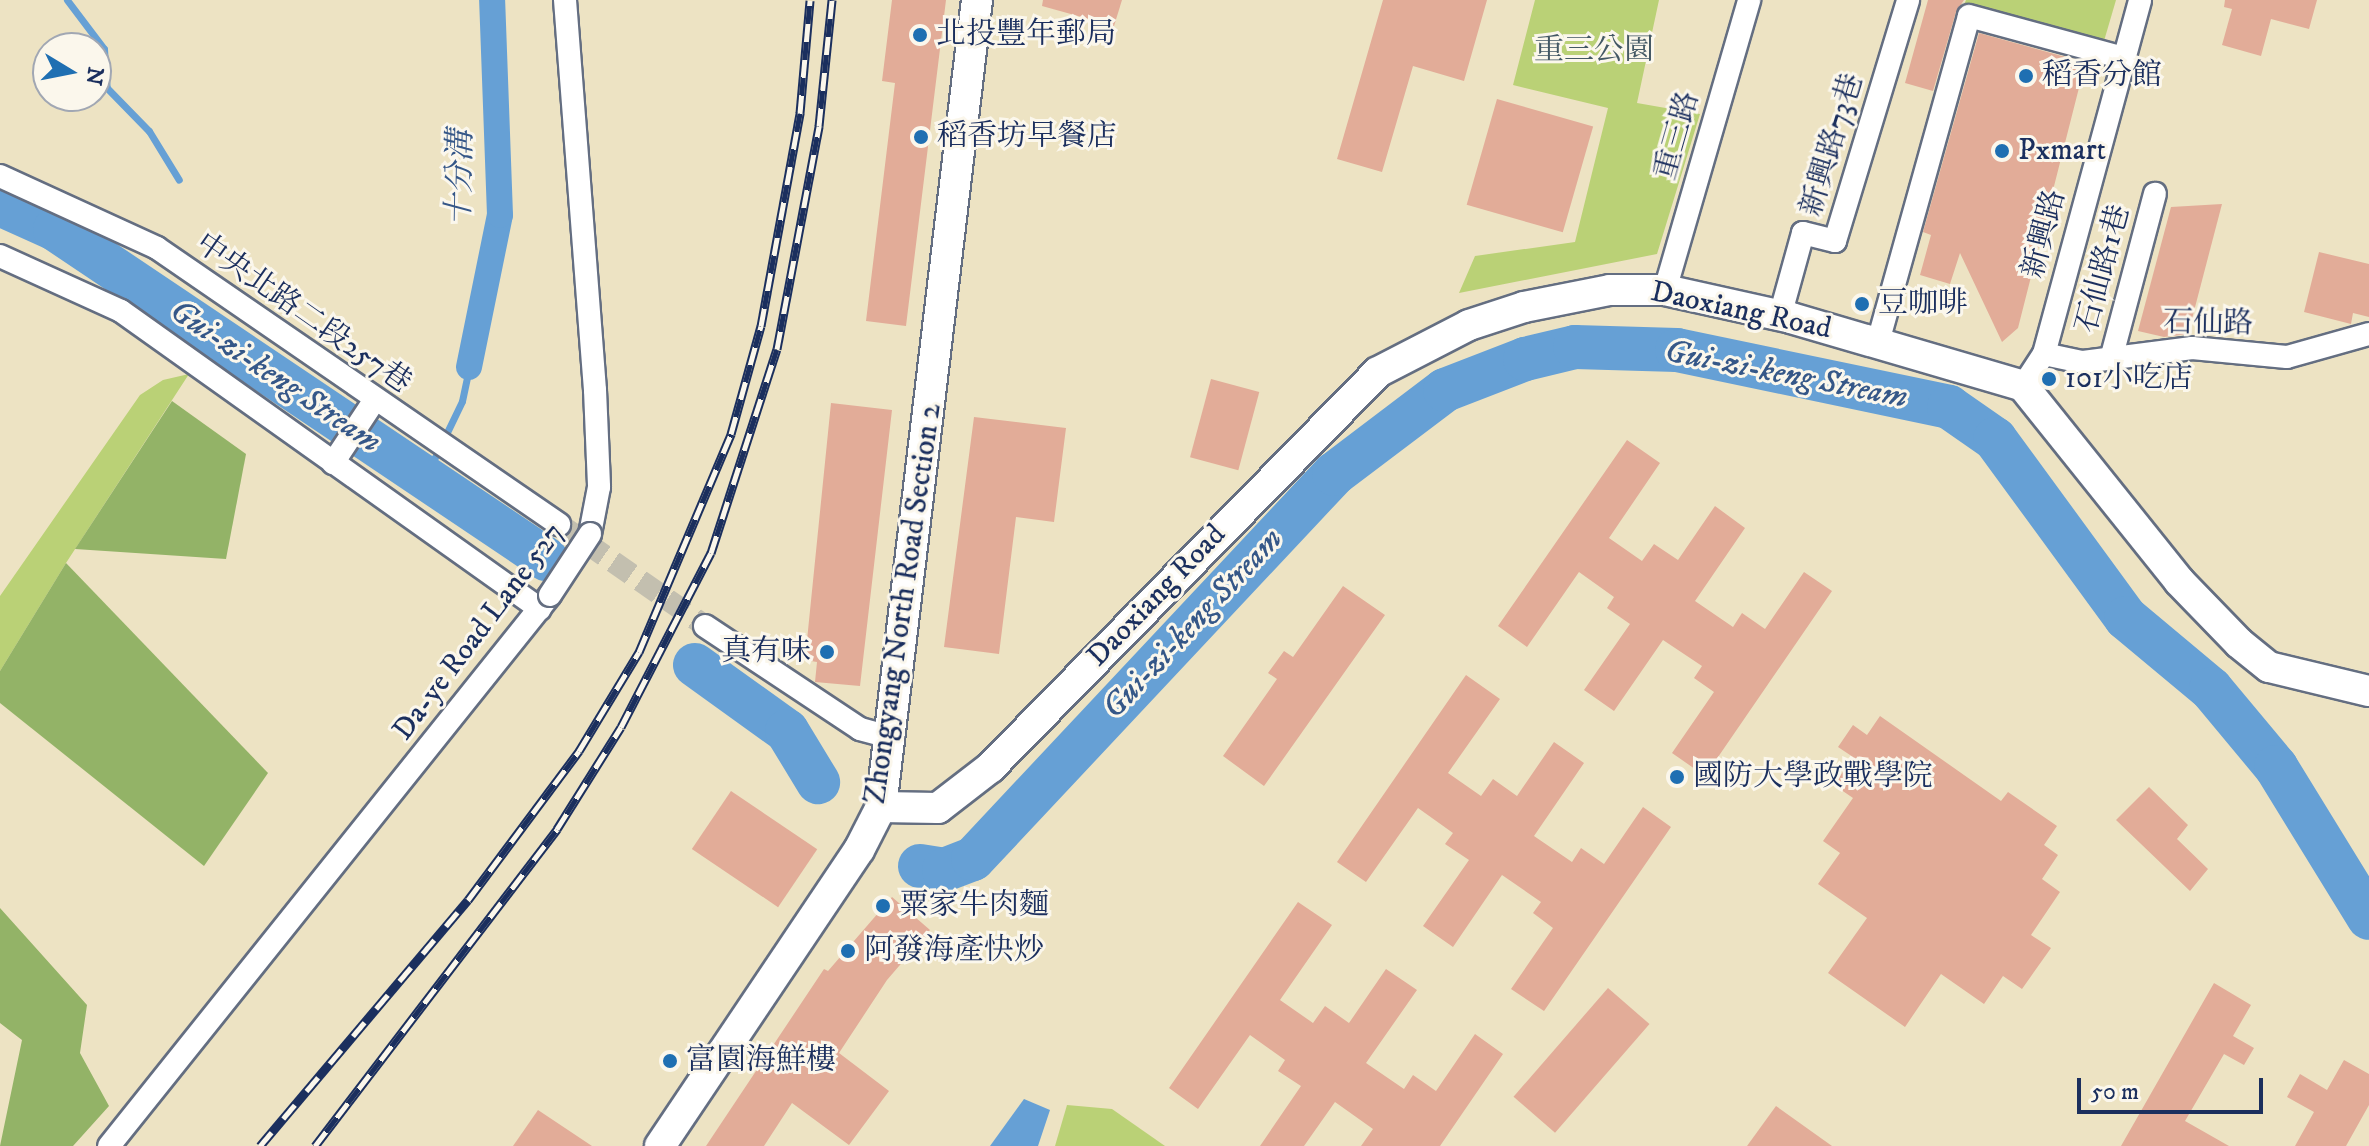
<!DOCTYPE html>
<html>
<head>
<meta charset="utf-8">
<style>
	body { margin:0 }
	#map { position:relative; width:2369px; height:1146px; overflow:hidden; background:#ede3c3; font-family:"IM FELL DW Pica","Noto Serif TC",serif }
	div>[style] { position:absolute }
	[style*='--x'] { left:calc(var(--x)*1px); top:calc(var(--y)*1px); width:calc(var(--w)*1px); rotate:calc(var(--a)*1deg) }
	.green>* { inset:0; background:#bad176 }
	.forest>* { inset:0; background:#93b367 }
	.water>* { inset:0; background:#66a0d5 }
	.stream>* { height:7px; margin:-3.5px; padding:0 3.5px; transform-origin:3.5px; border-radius:3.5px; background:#66a0d5 }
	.canal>* { height:26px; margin:-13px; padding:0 13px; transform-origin:13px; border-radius:13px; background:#66a0d5 }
	.river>* { height:44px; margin:-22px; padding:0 22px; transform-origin:22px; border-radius:22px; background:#66a0d5 }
	.building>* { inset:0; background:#e2ac98; transform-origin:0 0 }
	.street-tunnel>* { height:22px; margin-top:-11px; transform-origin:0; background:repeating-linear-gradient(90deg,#c3bfaf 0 22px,transparent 0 33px) }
	.roads { filter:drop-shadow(2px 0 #646e81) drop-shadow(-2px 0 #646e81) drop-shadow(0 2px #646e81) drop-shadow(0 -2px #646e81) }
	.street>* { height:22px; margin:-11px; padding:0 11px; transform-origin:11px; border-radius:11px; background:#fff }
	.secondary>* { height:30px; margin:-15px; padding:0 15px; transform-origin:15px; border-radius:15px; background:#fff }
	.rail>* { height:9px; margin-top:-4.5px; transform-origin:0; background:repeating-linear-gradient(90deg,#fbf7ec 0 18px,#1b2f5e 0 36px); box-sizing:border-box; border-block:2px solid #1b2f5e }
	.bridges { filter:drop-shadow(2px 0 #646e81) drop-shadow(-2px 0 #646e81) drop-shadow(0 2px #646e81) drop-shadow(0 -2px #646e81) }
	.street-bridge>* { height:22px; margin:-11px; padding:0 11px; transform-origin:11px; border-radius:11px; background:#fff }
	.dots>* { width:22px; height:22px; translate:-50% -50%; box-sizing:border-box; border:4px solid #fbf7ec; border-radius:50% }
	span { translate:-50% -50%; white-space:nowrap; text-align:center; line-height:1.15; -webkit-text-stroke:6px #fbf7ec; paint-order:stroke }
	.poi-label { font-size:30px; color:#1b2f5e }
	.left { translate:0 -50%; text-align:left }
	.right { translate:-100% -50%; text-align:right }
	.park-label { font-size:30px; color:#435864 }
	.street-label { font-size:30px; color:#1b2f5e }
	.water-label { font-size:32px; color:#355788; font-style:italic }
	.north { position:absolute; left:32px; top:32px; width:80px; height:80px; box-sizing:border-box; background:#fbf7ec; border:2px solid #a1a7b3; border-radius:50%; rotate:100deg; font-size:22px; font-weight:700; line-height:32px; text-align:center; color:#1b2f5e }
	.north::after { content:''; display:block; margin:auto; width:28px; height:36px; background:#1f6fb2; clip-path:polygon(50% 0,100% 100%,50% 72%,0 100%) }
	.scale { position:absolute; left:2077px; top:1078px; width:186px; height:36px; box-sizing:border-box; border:4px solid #1b2f5e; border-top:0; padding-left:10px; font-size:24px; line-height:28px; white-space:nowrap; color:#1b2f5e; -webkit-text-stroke:6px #fbf7ec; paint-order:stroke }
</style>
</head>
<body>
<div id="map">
	<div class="green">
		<i style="clip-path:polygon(1535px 0,1659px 0,1637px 103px,1700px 114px,1657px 254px,1459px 293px,1475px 256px,1575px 242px,1608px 108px,1513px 85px)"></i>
		<i style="clip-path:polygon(1966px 0,2116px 0,2104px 41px,1964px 5px)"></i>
		<i style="clip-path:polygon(189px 374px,66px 563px,0 671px,0 596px,140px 395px,163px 380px)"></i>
		<i style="clip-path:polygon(1067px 1105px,1112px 1109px,1165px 1146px,1055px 1146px)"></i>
	</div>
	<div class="forest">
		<i style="clip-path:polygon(172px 401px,246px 454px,226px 559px,75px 549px)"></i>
		<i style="clip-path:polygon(66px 563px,268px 773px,204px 866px,0 703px,0 671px)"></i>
		<i style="clip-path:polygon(0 908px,87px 1005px,80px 1053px,109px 1106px,73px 1146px,0 1146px,22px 1040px,0 1023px)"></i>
	</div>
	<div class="water">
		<i style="clip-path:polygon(1024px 1099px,1050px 1110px,1038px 1146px,990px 1146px)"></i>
	</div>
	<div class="stream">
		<i style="--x:67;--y:0;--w:61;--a:52.9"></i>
		<i style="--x:104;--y:49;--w:39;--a:86"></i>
		<i style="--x:107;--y:88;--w:60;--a:45.7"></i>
		<i style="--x:149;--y:131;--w:57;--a:58.5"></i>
		<i style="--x:1680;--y:339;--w:12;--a:81"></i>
		<i style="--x:425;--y:478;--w:85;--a:-64.3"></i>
		<i style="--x:462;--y:401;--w:35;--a:-78"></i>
	</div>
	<div class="canal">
		<i style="--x:469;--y:367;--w:155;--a:-78.5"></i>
		<i style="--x:500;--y:215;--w:215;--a:-92.1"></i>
	</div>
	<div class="river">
		<i style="--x:0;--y:204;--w:60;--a:24.4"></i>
		<i style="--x:55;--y:229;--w:592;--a:33.9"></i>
		<i style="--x:695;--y:665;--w:113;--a:35.7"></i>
		<i style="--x:787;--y:731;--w:60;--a:58.7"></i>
		<i style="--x:920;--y:866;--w:24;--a:9"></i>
		<i style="--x:944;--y:870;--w:31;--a:-21"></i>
		<i style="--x:973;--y:859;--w:528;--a:-46.84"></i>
		<i style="--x:1334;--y:474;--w:139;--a:-37.1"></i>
		<i style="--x:1445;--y:390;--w:86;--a:-21.2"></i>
		<i style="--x:1525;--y:359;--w:51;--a:-13.5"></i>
		<i style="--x:1575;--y:347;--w:102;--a:1.7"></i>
		<i style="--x:1677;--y:350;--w:278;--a:11.8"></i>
		<i style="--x:1949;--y:407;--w:56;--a:34.8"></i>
		<i style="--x:1995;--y:439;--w:222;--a:53.8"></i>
		<i style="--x:2126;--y:618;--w:111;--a:39.9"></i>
		<i style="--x:2211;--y:689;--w:102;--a:50.2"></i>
		<i style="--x:2276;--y:767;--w:177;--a:58.4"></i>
	</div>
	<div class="building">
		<i style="clip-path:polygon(892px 0,946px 0,906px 326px,866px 321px,895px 83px,882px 81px)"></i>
		<i style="clip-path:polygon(1043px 0,1122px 0,1114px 26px,1042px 6px)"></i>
		<i style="clip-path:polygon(1383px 0,1487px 0,1464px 81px,1413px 66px,1382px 172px,1337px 159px)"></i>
		<i style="clip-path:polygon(1928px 0,1964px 0,1956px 12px,1933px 91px,1905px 83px)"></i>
		<i style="clip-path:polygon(2225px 0,2317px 0,2309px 29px,2271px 19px,2261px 56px,2222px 45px,2232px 9px,2224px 7px)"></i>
		<i style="clip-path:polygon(1979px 33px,2080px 61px,2083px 72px,2018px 328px,2002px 342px,1960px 253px,1950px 284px,1920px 275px,1931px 235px,1923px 232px)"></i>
		<i style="left:1497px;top:99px;width:100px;height:110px;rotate:16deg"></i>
		<i style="clip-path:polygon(2222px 204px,2188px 334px,2164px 337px,2138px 331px,2171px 207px)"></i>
		<i style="clip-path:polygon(2319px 252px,2369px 264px,2369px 317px,2353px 313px,2351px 324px,2304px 312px)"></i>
		<i style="left:1211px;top:379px;width:50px;height:81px;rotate:15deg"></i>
		<i style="clip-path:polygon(831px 403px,892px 410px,860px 686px,815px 682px,817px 662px,805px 660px)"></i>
		<i style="clip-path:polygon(974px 417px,1066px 428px,1054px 522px,1016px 517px,999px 654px,944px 647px)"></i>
		<i style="clip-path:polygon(1627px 440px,1660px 463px,1609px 538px,1642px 561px,1654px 544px,1678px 560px,1715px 506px,1745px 528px,1695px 601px,1733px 627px,1742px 613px,1765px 629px,1804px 572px,1832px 591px,1705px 776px,1672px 753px,1714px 692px,1694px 678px,1702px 666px,1663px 640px,1614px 711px,1584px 690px,1630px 624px,1607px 608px,1614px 597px,1579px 572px,1527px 647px,1498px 626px)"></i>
		<i style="clip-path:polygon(1343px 586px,1385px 615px,1264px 786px,1223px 756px,1277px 679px,1268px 673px,1284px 651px,1293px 657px)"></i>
		<i style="clip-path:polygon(1466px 675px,1500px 699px,1448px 773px,1481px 796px,1493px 779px,1517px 796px,1554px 742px,1584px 763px,1534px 836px,1572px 862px,1581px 848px,1604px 864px,1643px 807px,1671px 827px,1544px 1011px,1511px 989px,1553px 928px,1533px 913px,1541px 902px,1502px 875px,1453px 947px,1423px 926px,1469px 860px,1445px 844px,1453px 833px,1418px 808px,1366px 882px,1337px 862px)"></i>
		<i style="clip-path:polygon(1880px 716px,2001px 801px,2008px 792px,2057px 826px,2044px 845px,2058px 855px,2042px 879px,2060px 892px,2031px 935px,2051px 948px,2022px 989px,2003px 976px,1984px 1004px,1941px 974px,1905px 1027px,1828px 973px,1867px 918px,1818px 884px,1840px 853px,1823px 841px,1853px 798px,1834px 785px,1853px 757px,1838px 747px,1853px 725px,1867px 735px)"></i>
		<i style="clip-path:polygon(2149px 787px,2188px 825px,2177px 839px,2208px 869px,2190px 891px,2116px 820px)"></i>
		<i style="left:731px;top:791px;width:104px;height:70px;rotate:34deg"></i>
		<i style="clip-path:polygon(892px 897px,930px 930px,887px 980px,839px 1053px,889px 1091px,849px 1145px,792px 1103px,764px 1146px,706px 1146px,824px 969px,828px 971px)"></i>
		<i style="clip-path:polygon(1298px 902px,1332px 925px,1280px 1000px,1313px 1023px,1325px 1006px,1349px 1023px,1386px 969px,1417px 990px,1366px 1063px,1404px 1089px,1413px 1075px,1436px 1091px,1475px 1034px,1503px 1054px,1440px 1146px,1361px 1146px,1373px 1129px,1335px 1102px,1304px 1146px,1260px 1146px,1301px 1086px,1278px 1071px,1285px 1060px,1250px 1035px,1198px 1109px,1169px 1088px)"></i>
		<i style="clip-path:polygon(2214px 983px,2251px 1005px,2233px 1036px,2254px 1048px,2244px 1065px,2224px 1054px,2185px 1121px,2229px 1146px,2121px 1146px)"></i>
		<i style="left:1608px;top:988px;width:55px;height:144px;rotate:41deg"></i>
		<i style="clip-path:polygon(2344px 1060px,2369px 1074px,2369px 1105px,2346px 1146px,2295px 1146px,2314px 1112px,2287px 1097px,2300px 1074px,2327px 1090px)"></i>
		<i style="clip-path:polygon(1776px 1106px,1832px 1146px,1747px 1146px)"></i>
		<i style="clip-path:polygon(538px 1110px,592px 1146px,513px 1146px)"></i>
	</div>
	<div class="street-tunnel">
		<i style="--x:559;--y:524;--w:178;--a:34.9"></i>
	</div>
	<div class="roads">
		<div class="street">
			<i style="--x:565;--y:0;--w:391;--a:85.6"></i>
			<i style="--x:595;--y:390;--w:97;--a:87.6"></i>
			<i style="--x:599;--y:487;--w:48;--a:100.8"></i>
			<i style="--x:0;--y:176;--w:173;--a:24.6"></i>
			<i style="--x:157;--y:248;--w:488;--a:34.5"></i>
			<i style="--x:0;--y:256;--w:133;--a:24.4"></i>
			<i style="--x:121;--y:311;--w:514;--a:35.42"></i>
			<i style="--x:1665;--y:290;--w:302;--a:-73.8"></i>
			<i style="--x:1780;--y:316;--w:86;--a:-74.5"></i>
			<i style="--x:1803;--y:233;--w:33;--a:14"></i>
			<i style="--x:1835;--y:241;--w:252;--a:-73.1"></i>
			<i style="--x:1878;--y:342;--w:338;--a:-74.4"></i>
			<i style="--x:1969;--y:16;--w:161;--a:15.2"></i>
			<i style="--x:2044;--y:354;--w:40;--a:12"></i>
			<i style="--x:2083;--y:362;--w:110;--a:-7.3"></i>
			<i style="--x:2192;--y:348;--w:95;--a:5.4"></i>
			<i style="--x:2287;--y:357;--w:85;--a:-15.7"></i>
			<i style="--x:2111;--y:359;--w:171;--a:-75.1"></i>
			<i style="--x:2023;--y:386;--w:38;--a:-57"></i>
			<i style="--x:2044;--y:354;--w:367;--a:-74.8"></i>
			<i style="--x:333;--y:463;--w:74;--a:-56.5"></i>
			<i style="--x:705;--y:626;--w:186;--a:33.6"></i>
			<i style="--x:860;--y:729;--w:34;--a:15"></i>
			<i style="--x:109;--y:1146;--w:706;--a:-51.33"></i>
		</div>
		<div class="secondary">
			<i style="--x:881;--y:807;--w:57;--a:1"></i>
			<i style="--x:938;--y:808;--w:66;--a:-37.6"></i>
			<i style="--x:990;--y:768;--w:554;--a:-45.58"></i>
			<i style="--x:1378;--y:372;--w:102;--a:-27.3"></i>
			<i style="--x:1469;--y:325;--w:58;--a:-18.1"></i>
			<i style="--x:1524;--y:307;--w:88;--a:-11.2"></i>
			<i style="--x:1610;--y:290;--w:55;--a:0"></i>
			<i style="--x:1665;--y:290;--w:129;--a:12.5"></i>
			<i style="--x:1791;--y:318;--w:242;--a:16.3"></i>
			<i style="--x:2023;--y:386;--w:250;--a:51.3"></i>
			<i style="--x:2179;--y:581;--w:86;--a:45.9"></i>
			<i style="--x:2239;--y:643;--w:38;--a:39"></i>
			<i style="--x:2269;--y:667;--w:103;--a:13.5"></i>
			<i style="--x:660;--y:1146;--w:357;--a:-56.1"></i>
			<i style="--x:859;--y:850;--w:48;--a:-62.9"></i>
			<i style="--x:881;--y:807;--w:813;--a:-83.22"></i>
		</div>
	</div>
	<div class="rail">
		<i style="--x:260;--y:1146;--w:322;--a:-49.8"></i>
		<i style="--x:468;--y:900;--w:186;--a:-53.3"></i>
		<i style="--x:579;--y:751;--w:116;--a:-58.8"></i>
		<i style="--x:639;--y:652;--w:237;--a:-67.1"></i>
		<i style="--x:731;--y:434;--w:112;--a:-74.5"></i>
		<i style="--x:761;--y:326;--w:217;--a:-79.6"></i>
		<i style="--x:800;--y:113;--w:113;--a:-84.9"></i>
		<i style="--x:315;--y:1146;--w:399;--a:-52.6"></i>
		<i style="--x:557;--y:829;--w:120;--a:-57.9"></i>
		<i style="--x:621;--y:727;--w:196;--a:-62.7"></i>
		<i style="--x:711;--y:553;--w:214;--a:-72.1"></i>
		<i style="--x:777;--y:349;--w:227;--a:-79.3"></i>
		<i style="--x:819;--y:126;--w:127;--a:-84.1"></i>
	</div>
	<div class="bridges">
		<div class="street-bridge">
			<i style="--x:550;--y:595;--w:73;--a:-56.7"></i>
		</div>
	</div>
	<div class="dots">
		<i style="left:920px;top:35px;background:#1f6fb2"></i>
		<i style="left:2026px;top:76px;background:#1f6fb2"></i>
		<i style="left:921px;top:137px;background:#1f6fb2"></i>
		<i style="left:2002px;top:151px;background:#1f6fb2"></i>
		<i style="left:1862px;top:304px;background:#1f6fb2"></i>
		<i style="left:2049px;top:379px;background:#1f6fb2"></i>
		<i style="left:827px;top:652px;background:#1f6fb2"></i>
		<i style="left:1677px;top:777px;background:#1f6fb2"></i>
		<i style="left:883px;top:906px;background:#1f6fb2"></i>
		<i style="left:848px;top:951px;background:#1f6fb2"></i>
		<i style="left:670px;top:1061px;background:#1f6fb2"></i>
	</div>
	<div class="poi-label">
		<span class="left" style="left:936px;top:35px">北投豐年郵局</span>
		<span class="left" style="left:2042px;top:76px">稻香分館</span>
		<span class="left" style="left:937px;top:137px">稻香坊早餐店</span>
		<span class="left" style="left:2018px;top:151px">Pxmart</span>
		<span class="left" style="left:1878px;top:304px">豆咖啡</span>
		<span class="left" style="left:2065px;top:379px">101小吃店</span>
		<span class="right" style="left:811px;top:652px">真有味</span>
		<span class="left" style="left:1693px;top:777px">國防大學政戰學院</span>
		<span class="left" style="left:899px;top:906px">粟家牛肉麵</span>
		<span class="left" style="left:864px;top:951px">阿發海產快炒</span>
		<span class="left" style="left:686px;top:1061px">富園海鮮樓</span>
	</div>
	<div class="park-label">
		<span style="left:1594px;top:51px">重三公園</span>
	</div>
	<div class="street-label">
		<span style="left:1678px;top:136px;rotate:-74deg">重三路</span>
		<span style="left:1833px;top:145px;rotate:-73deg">新興路73巷</span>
		<span style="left:2045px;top:234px;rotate:-75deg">新興路</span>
		<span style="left:2104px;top:269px;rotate:-75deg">石仙路1巷</span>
		<span style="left:1741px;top:311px;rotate:12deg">Daoxiang Road</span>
		<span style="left:303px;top:314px;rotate:35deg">中央北路二段257巷</span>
		<span style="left:2208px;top:324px;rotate:1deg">石仙路</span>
		<span style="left:1157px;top:596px;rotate:-46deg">Daoxiang Road</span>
		<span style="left:904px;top:604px;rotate:-82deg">Zhongyang North Road Section 2</span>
		<span style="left:479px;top:632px;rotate:-53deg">Da-ye Road Lane 527</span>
	</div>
	<div class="water-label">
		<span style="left:461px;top:178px;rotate:-89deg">十分溝</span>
		<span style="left:1786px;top:375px;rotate:11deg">Gui-zi-keng Stream</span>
		<span style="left:275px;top:377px;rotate:34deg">Gui-zi-keng Stream</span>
		<span style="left:1193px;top:624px;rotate:-47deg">Gui-zi-keng Stream</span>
	</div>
	<div class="north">N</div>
	<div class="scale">50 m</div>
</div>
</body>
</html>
